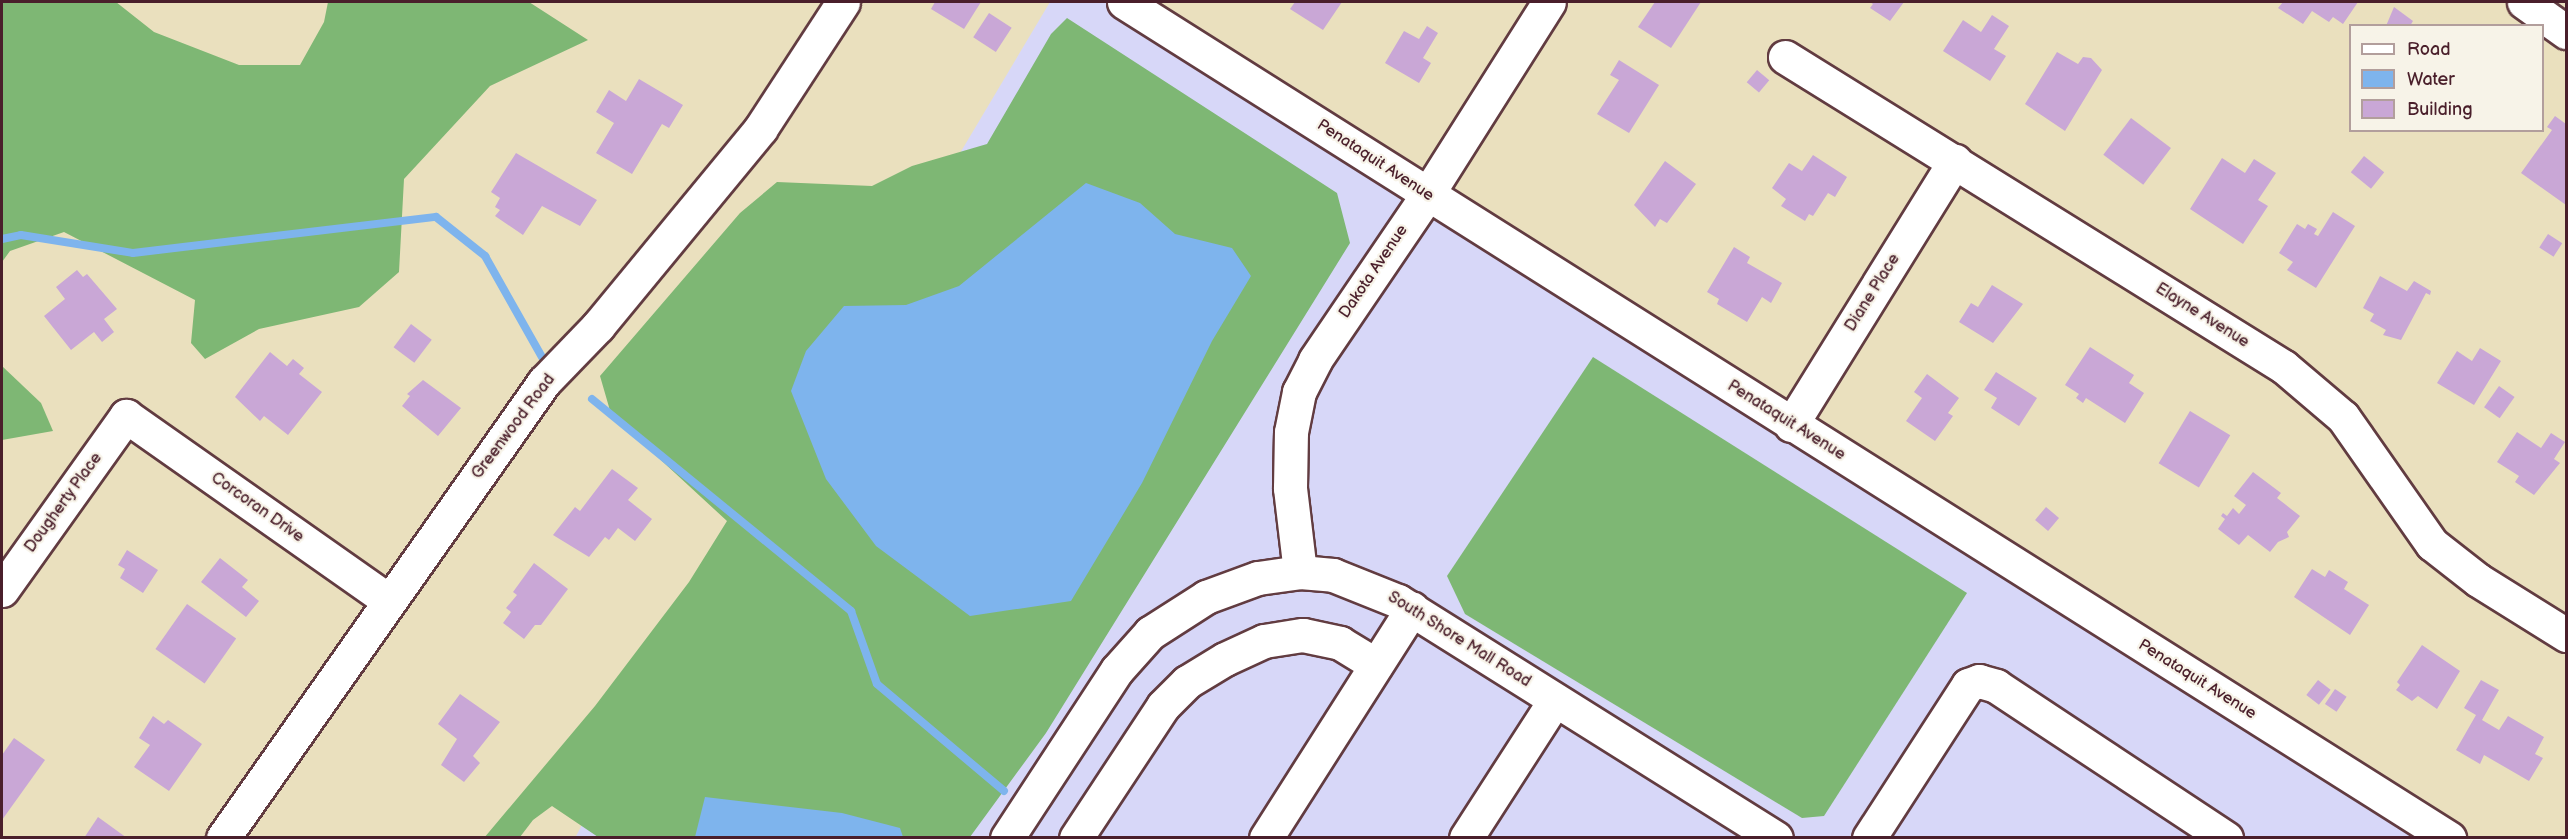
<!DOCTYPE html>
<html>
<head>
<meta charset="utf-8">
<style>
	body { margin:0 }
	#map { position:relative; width:2568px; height:839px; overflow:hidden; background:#eae0be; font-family:"Balsamiq Sans",sans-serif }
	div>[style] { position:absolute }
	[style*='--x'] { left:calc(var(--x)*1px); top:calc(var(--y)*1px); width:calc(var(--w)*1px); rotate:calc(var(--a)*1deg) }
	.built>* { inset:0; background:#d7d7f8 }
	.forest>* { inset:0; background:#7eb774 }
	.water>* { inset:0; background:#7eb4ed }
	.stream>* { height:8px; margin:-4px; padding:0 4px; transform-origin:4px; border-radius:4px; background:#7eb4ed }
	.building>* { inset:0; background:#c9a7d6; transform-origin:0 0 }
	.roads { filter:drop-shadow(2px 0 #623c41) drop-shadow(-2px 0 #623c41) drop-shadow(0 2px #623c41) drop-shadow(0 -2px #623c41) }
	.minor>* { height:33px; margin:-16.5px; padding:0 16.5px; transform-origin:16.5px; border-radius:16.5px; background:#fff }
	span { translate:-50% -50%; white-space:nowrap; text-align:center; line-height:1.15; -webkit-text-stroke:4.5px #f7f3e8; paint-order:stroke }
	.street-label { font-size:16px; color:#4a1f2b }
	.frame { position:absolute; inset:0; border:3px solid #4a1f2b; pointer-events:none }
	.legend { position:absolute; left:2349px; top:24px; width:195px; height:108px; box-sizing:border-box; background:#f7f3e8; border:2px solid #b29e9c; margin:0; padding:8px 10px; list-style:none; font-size:18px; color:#4a1f2b }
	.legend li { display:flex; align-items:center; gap:12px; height:30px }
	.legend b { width:30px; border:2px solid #b29e9c }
</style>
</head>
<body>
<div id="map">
	<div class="built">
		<i style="clip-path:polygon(1050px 2px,1124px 2px,2449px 838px,575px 838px,760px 489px)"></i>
	</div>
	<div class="forest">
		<i style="clip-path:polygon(2px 2px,116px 2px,154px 32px,239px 65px,300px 65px,324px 22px,328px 2px,529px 2px,588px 40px,490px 86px,404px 179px,399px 272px,359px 307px,259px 329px,205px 359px,191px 343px,195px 300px,64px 232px,10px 251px,2px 262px)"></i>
		<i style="clip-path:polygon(1067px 18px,1337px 193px,1350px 243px,1046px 733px,970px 837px,598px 837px,552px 806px,533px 820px,520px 837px,484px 838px,595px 706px,689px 582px,727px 521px,611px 414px,600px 376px,740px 213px,777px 182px,872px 186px,912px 166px,987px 144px,1051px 34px)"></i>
		<i style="clip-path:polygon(1593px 357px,1967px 593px,1824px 816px,1802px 818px,1465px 614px,1447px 576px)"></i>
		<i style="clip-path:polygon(2px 366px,41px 403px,53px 431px,2px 440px)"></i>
	</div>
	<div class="water">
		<i style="clip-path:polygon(1086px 183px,1140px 203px,1175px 234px,1232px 248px,1251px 276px,1212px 341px,1142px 483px,1071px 601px,970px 616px,876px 546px,826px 479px,791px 391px,806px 351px,844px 306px,906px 305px,959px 286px)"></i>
		<i style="clip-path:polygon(705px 797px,842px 813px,900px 828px,903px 837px,695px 837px)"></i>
	</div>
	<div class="stream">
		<i style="--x:2;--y:239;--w:19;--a:-12"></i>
		<i style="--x:21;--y:235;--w:113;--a:9.1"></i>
		<i style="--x:133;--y:253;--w:305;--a:-6.8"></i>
		<i style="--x:436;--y:217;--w:63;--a:38.5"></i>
		<i style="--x:485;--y:256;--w:116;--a:60.6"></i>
		<i style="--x:592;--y:399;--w:335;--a:39.3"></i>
		<i style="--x:851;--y:611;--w:77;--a:70.4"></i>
		<i style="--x:877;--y:684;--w:166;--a:40.1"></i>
	</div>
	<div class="building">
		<i style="clip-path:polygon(935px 2px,981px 2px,964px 29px,931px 9px)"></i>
		<i style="clip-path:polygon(1295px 2px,1342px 2px,1323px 30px,1290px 9px)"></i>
		<i style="clip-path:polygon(1655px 2px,1701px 2px,1671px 48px,1638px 27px)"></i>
		<i style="clip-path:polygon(1870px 2px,1904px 2px,1890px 21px,1870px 8px,1873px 4px)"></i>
		<i style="clip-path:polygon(2283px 2px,2358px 2px,2343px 24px,2333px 17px,2329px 22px,2312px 11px,2303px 24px,2278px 8px)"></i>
		<i style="clip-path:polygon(2394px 7px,2413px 21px,2410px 26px,2386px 26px)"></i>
		<i style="left:989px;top:13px;width:27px;height:29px;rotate:33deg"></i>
		<i style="clip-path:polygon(1992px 15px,2009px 26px,1994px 49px,2006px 56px,1990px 81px,1943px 51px,1963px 20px,1981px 32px)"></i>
		<i style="clip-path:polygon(1427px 26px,1438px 33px,1423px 58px,1431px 63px,1419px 83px,1385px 63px,1404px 31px,1419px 39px)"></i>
		<i style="clip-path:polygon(2057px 52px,2078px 64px,2083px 57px,2091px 58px,2102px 70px,2065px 131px,2025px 104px)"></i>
		<i style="clip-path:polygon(1619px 60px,1659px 85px,1629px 133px,1597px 114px,1619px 80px,1610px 75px)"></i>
		<i style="left:1757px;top:70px;width:16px;height:16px;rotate:40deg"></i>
		<i style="clip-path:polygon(639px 79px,683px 105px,669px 128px,662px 124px,632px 174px,596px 153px,614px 123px,596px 112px,609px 90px,626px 101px)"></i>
		<i style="clip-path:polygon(2555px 116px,2566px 124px,2566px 205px,2521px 173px,2552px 130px,2547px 127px)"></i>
		<i style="left:2131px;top:118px;width:50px;height:46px;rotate:37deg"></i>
		<i style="clip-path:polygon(516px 153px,597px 200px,580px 226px,542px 206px,523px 235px,495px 216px,500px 210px,495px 207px,500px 198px,491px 192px)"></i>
		<i style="clip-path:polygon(1813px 155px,1847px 177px,1835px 197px,1828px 193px,1813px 216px,1809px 214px,1805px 221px,1781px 206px,1786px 199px,1772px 188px,1789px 163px,1802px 171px)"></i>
		<i style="left:2364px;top:156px;width:26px;height:21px;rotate:39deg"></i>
		<i style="clip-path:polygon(2222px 158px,2245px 173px,2254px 159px,2276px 173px,2258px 200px,2268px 206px,2243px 244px,2190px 209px)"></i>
		<i style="clip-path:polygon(1665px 161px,1696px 184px,1667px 223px,1660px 219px,1655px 227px,1634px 205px)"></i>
		<i style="clip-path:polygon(2333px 212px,2355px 226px,2316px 288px,2287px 270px,2293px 262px,2279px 253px,2297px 224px,2305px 229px,2308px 224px,2317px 229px,2314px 234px,2318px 236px)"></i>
		<i style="left:2548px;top:234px;width:17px;height:16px;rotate:33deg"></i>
		<i style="clip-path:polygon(1734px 247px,1750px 257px,1747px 263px,1782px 283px,1771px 303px,1762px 297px,1747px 322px,1717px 304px,1719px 299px,1707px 292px)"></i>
		<i style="clip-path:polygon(77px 270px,83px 277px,87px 274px,117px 309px,104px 319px,114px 332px,102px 342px,94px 332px,71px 350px,44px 316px,65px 299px,56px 287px)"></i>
		<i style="clip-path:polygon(2380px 276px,2407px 291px,2414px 281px,2431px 291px,2430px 295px,2426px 293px,2401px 340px,2383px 335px,2386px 330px,2370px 321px,2374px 314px,2363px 308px)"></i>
		<i style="clip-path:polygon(1992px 285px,2023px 304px,1993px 343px,1959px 322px,1971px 303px,1978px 307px)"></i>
		<i style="left:411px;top:324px;width:26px;height:29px;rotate:37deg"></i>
		<i style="clip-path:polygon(2090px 347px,2134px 375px,2129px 383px,2144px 393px,2125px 423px,2086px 398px,2083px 403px,2076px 398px,2079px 394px,2065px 385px)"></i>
		<i style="clip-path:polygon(2480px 348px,2501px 361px,2474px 405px,2437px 383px,2457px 351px,2472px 361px)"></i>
		<i style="clip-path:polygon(270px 352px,287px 366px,293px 359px,304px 368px,299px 374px,322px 392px,288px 435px,264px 416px,260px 421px,235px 397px)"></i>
		<i style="clip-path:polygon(1996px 372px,2037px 398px,2019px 426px,1991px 408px,1997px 398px,1984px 390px)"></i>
		<i style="clip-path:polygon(1927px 374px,1959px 398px,1948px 413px,1953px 416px,1935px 441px,1906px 421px,1922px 398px,1914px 392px)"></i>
		<i style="clip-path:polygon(423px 380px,461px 408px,438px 436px,402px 406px,410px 396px,407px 394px)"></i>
		<i style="left:2499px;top:386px;width:19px;height:26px;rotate:35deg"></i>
		<i style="left:2190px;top:411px;width:47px;height:61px;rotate:31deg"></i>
		<i style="clip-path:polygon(2517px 432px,2541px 448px,2551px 433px,2565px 442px,2554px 459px,2560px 463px,2534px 495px,2515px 482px,2519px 476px,2497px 462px)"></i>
		<i style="clip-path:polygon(612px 469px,638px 488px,628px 500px,652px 519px,635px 541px,618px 528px,609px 540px,605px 537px,589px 557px,553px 535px,575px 507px,580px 511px)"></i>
		<i style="clip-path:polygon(2253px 472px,2281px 493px,2277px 498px,2300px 516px,2287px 532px,2289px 537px,2278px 542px,2270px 552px,2248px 535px,2239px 545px,2218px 529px,2225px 519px,2221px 516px,2223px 513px,2227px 516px,2233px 508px,2239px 514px,2246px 505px,2234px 496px)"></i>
		<i style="left:2046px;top:507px;width:17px;height:17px;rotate:40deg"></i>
		<i style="clip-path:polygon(127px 550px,158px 570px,143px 593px,120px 578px,125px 569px,118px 565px)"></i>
		<i style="clip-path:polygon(220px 558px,248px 580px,242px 587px,259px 601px,246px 617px,201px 582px)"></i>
		<i style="clip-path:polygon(534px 563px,568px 589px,541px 625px,535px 625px,524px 639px,503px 623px,511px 612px,506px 608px,517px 595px,513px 592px)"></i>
		<i style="clip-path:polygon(2312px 569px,2325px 577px,2329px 570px,2348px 582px,2344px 589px,2369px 605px,2350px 635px,2294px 597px)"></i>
		<i style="left:187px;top:604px;width:60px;height:55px;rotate:35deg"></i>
		<i style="clip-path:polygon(2422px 645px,2460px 671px,2437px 709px,2418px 696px,2412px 701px,2396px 690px,2400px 685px,2397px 682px)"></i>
		<i style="left:2318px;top:680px;width:16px;height:19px;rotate:38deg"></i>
		<i style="clip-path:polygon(2481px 680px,2499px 690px,2482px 720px,2499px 730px,2508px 716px,2544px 737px,2535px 754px,2543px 758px,2529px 781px,2484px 755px,2480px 764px,2456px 750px,2476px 715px,2464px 708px)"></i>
		<i style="left:2335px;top:689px;width:14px;height:18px;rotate:34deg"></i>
		<i style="clip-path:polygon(460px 694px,500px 722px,473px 756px,480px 763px,464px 782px,441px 765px,457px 739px,438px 724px)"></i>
		<i style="clip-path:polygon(153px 716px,164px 724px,168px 720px,202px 744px,169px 791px,134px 767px,150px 745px,139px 738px)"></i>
		<i style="clip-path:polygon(14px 738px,45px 760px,2px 820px,2px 755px)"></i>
		<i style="clip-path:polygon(98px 817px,127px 838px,84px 838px)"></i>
	</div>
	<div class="roads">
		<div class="minor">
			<i style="--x:1124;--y:2;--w:1567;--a:32.25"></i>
			<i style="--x:2524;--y:2;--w:52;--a:35.5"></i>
			<i style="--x:1785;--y:57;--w:587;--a:31.85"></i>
			<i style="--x:2284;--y:367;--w:77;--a:40.3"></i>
			<i style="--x:2343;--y:417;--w:155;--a:55"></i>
			<i style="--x:2432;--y:544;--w:58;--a:38"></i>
			<i style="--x:2478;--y:580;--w:104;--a:32"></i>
			<i style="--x:1791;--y:425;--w:311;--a:-58.2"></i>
			<i style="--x:1300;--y:572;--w:85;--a:-96.8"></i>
			<i style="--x:1290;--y:488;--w:56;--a:-89"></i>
			<i style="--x:1291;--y:432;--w:41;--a:-78.7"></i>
			<i style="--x:1299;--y:392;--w:36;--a:-63"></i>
			<i style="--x:1315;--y:360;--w:199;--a:-55.8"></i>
			<i style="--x:1427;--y:195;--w:228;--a:-57.7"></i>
			<i style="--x:2;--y:590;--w:214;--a:-54.5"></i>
			<i style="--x:126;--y:416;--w:320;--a:35.1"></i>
			<i style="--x:223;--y:838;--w:558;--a:-54.86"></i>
			<i style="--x:544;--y:382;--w:78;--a:-46"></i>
			<i style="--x:598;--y:326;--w:256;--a:-50.5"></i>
			<i style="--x:761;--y:128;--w:150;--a:-56.9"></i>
			<i style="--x:1007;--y:838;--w:201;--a:-56.8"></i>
			<i style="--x:1117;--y:670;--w:50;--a:-48.3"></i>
			<i style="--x:1150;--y:633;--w:67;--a:-32.7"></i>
			<i style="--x:1206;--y:597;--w:55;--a:-20.1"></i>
			<i style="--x:1258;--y:578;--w:42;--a:-8.1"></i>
			<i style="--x:1300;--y:572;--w:33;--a:5"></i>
			<i style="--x:1333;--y:575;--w:70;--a:21.8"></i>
			<i style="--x:1398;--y:601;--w:446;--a:32.1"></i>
			<i style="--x:1076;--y:838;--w:158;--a:-56.6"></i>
			<i style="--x:1163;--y:706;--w:34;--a:-45"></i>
			<i style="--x:1187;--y:682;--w:44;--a:-31.2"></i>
			<i style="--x:1225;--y:659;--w:43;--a:-24.8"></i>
			<i style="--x:1264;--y:641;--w:39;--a:-9"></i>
			<i style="--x:1303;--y:635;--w:38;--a:12"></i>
			<i style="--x:1340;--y:643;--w:42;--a:31.4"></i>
			<i style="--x:1266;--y:838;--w:272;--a:-57.5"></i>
			<i style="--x:1466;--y:838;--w:164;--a:-57.2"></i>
			<i style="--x:1869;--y:838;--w:182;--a:-57.1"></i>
			<i style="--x:1968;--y:685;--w:12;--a:-20"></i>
			<i style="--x:1979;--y:681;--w:18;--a:16"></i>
			<i style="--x:1996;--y:686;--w:276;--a:33.5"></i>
		</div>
	</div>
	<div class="street-label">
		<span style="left:1375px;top:161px;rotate:33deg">Penataquit Avenue</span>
		<span style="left:1374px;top:272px;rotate:-56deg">Dakota Avenue</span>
		<span style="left:1873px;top:293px;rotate:-58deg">Diane Place</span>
		<span style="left:2202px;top:316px;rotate:32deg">Elayne Avenue</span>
		<span style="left:1786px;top:421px;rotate:32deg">Penataquit Avenue</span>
		<span style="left:514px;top:427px;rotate:-53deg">Greenwood Road</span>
		<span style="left:64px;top:503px;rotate:-54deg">Dougherty Place</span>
		<span style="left:257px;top:508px;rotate:35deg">Corcoran Drive</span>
		<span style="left:1459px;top:640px;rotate:32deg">South Shore Mall Road</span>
		<span style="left:2197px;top:680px;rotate:32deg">Penataquit Avenue</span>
	</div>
	<div class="frame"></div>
	<ul class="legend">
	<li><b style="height:8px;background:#fff"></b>Road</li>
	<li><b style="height:16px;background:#7eb4ed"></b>Water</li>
	<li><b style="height:16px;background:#c9a7d6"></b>Building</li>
	</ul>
</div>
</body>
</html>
